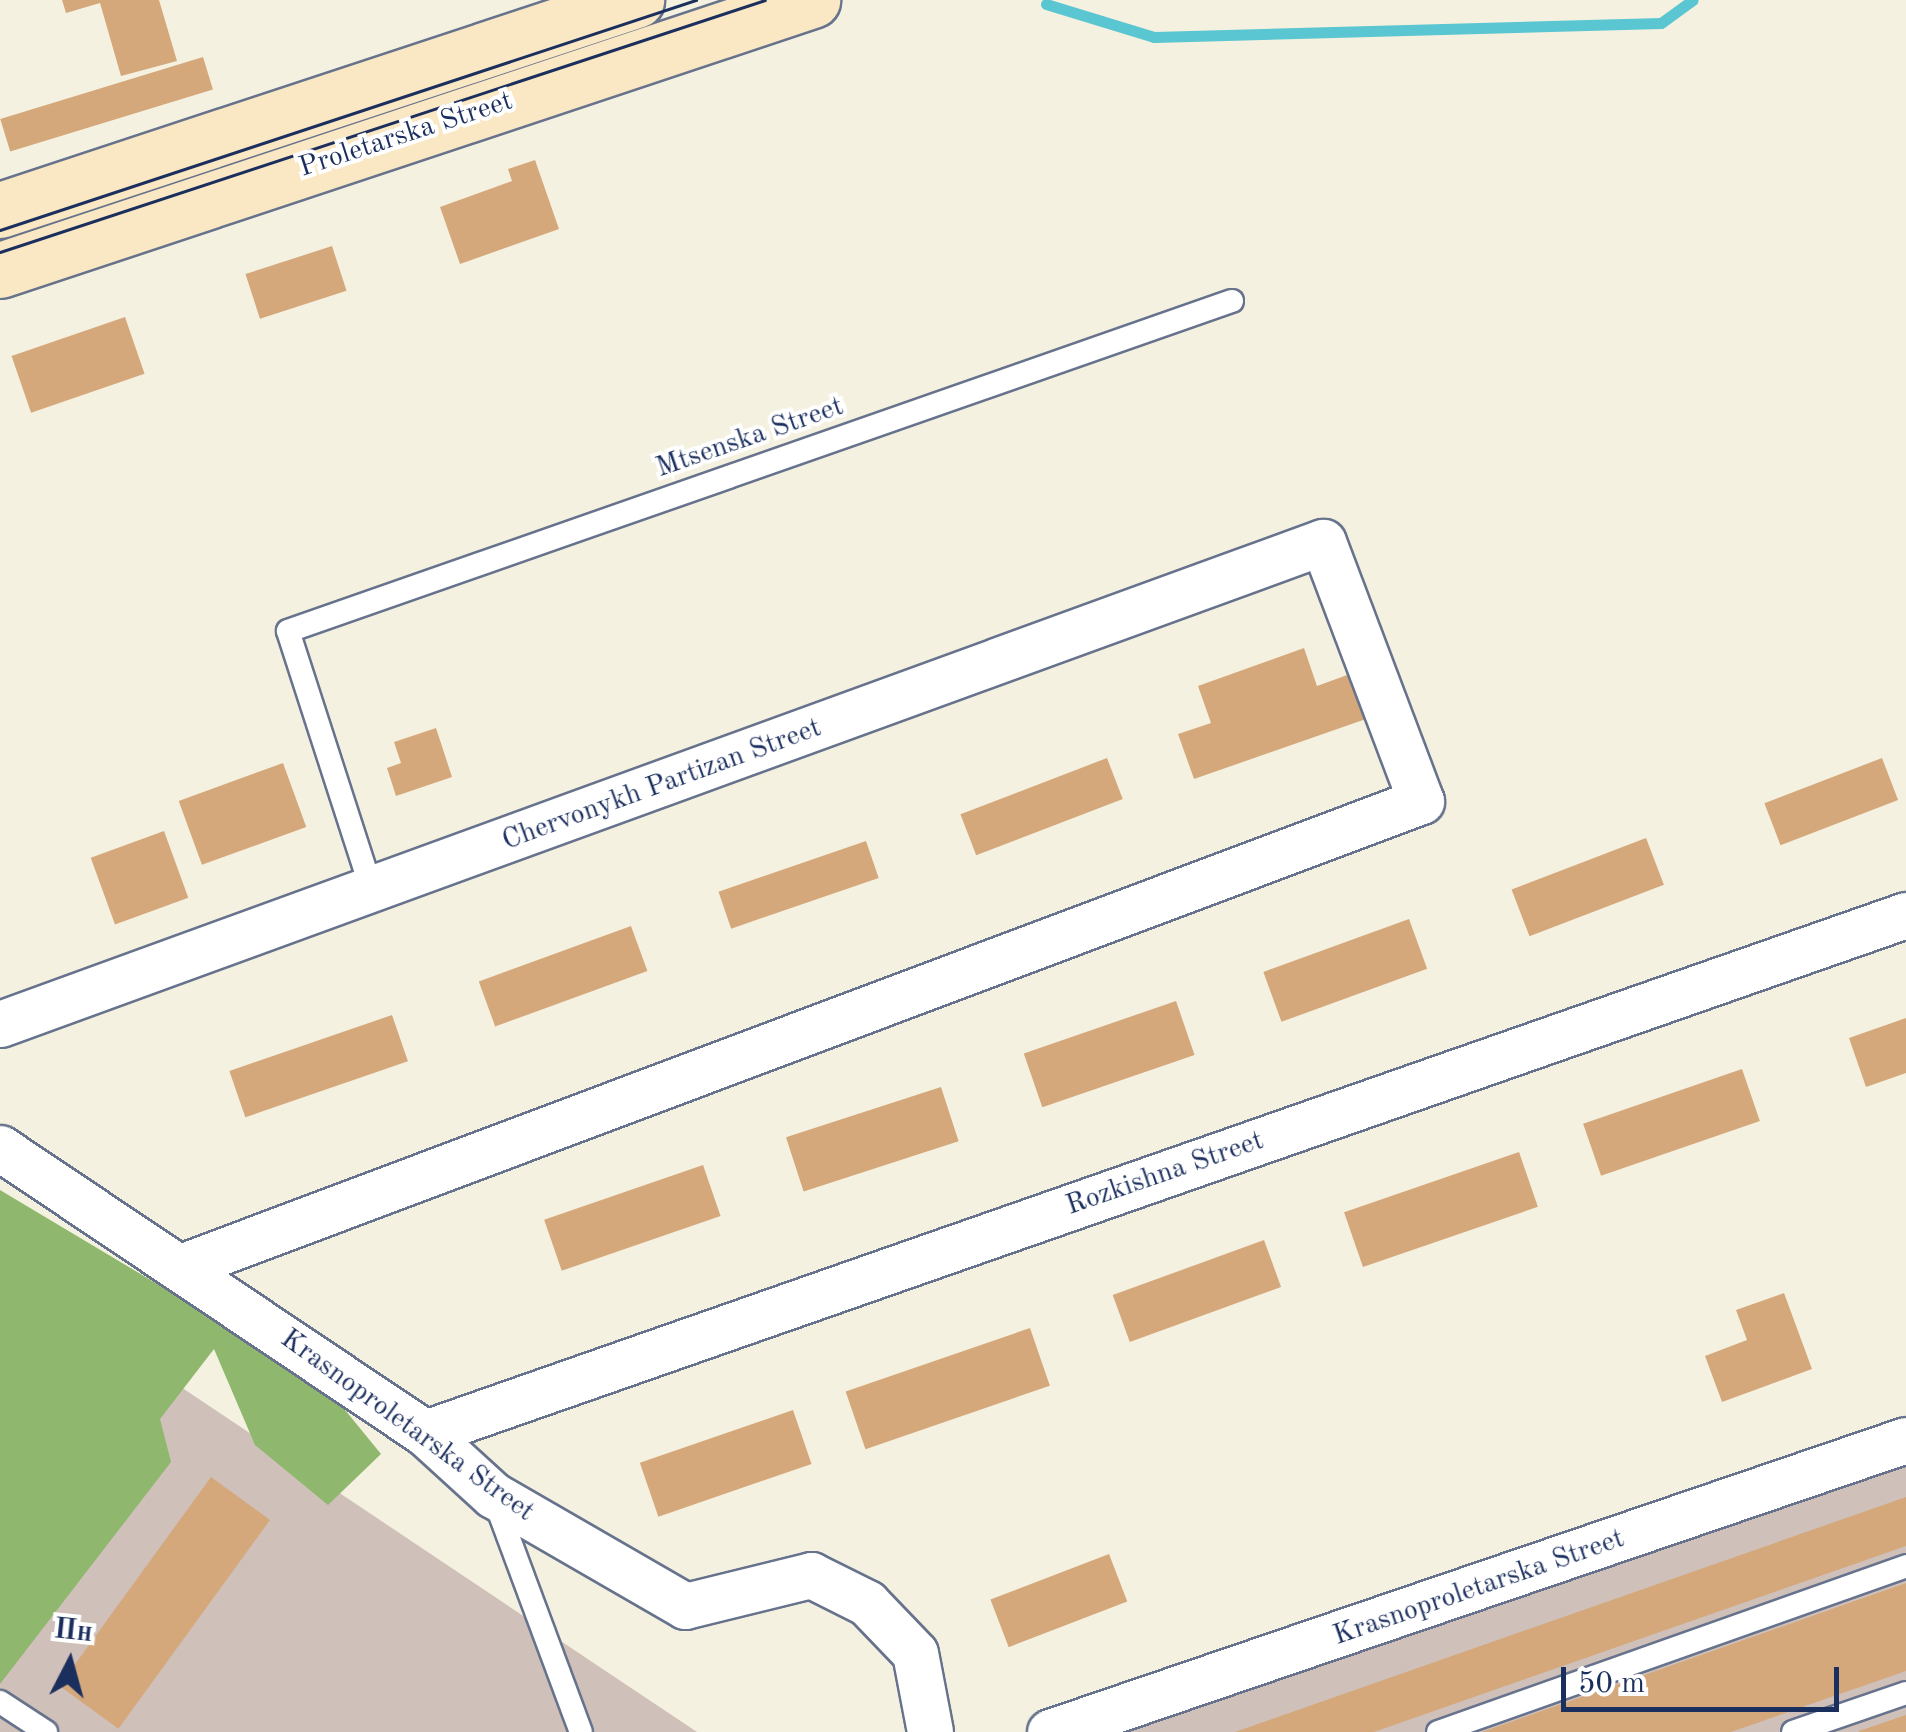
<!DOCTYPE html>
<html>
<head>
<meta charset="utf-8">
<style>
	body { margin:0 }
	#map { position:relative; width:1906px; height:1732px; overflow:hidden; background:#f5f1e0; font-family:"Old Standard TT",serif }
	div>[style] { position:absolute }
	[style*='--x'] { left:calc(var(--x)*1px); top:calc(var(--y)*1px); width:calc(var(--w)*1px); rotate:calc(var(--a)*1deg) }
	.industrial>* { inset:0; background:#cfc0ba }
	.forest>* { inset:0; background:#8fb76d }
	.stream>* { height:11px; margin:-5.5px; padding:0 5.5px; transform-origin:5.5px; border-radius:5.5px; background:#5ac6d1 }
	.building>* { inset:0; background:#d5a87b; transform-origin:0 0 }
	.roads { filter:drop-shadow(2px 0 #67738c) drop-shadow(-2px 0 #67738c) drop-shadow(0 2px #67738c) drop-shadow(0 -2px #67738c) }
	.service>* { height:22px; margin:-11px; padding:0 11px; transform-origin:11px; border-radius:11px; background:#fff }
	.minor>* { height:45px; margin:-22.5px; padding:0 22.5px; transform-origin:22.5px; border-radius:22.5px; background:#fff }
	.secondary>* { height:55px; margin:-27.5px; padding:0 27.5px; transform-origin:27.5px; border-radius:27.5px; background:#fae7c3 }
	.tram>* { height:2.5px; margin:-1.25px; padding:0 1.25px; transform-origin:1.25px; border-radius:1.25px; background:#1b2f5e }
	span { translate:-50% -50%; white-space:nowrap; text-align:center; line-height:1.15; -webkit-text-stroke:8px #fff; paint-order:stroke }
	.street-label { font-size:28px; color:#1b2f5e }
	.north { position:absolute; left:20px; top:1612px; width:100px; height:100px; -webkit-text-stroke:8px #fff; paint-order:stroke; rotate:6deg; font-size:28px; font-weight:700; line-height:40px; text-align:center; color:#1b2f5e }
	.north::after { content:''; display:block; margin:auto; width:35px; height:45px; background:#1b2f5e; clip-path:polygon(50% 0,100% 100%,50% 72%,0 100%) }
	.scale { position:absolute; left:1561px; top:1667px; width:278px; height:45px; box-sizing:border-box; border:5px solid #1b2f5e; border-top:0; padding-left:12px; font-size:30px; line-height:35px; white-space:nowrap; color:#1b2f5e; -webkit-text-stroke:8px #fff; paint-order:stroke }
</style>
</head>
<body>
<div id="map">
	<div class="industrial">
		<i style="clip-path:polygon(0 1266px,697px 1732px,0 1732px)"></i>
		<i style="clip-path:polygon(1906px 1460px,1906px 1732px,1120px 1732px)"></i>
	</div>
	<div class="forest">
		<i style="clip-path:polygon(0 1190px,323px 1383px,381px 1454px,328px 1505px,255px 1445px,214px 1349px,160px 1419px,171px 1462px,0 1684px)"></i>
	</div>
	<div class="stream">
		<i style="--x:1046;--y:4;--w:113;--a:17"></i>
		<i style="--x:1154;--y:37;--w:507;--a:-1.58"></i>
		<i style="--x:1661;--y:23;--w:39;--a:-36"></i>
	</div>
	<div class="building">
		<i style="clip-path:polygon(62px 0,159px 0,177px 61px,121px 76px,100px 3px,66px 13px)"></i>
		<i style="left:203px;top:57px;width:34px;height:212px;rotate:73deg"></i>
		<i style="clip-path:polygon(535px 160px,559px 229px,460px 264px,440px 207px,512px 181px,508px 169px)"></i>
		<i style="left:332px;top:246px;width:47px;height:91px;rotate:72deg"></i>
		<i style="left:125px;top:317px;width:60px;height:120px;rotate:71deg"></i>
		<i style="clip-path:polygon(1304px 648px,1317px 686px,1350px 674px,1366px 719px,1194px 779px,1178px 734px,1211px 723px,1198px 686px)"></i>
		<i style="clip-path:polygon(436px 728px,452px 777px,396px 796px,387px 768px,401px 763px,394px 742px)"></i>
		<i style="left:1107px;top:758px;width:44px;height:157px;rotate:69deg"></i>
		<i style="left:1882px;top:758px;width:45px;height:126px;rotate:69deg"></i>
		<i style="left:283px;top:763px;width:68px;height:111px;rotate:70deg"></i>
		<i style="left:164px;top:831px;width:71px;height:78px;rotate:70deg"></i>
		<i style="left:1646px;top:838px;width:50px;height:144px;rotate:69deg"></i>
		<i style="left:866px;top:841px;width:39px;height:156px;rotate:71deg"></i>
		<i style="left:1409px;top:919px;width:53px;height:155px;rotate:70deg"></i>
		<i style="left:631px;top:926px;width:48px;height:162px;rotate:70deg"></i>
		<i style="left:1176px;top:1001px;width:57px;height:161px;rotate:71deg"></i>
		<i style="left:392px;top:1015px;width:49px;height:172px;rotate:71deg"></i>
		<i style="clip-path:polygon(1906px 1018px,1906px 1073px,1866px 1087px,1849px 1038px)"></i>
		<i style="left:1742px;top:1069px;width:55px;height:168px;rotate:71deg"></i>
		<i style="left:941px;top:1087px;width:57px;height:163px;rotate:72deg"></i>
		<i style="left:1519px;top:1152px;width:58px;height:185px;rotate:71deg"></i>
		<i style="left:703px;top:1165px;width:54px;height:168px;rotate:71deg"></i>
		<i style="left:1264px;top:1240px;width:50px;height:161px;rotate:70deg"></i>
		<i style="clip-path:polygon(1784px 1293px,1812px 1369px,1722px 1402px,1705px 1356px,1747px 1340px,1736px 1310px)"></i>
		<i style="left:1030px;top:1328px;width:61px;height:195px;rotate:71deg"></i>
		<i style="left:793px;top:1410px;width:57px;height:162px;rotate:71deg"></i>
		<i style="left:211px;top:1477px;width:73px;height:258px;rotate:36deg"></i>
		<i style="clip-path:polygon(1906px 1497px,1906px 1546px,1374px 1732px,1235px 1732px)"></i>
		<i style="left:1109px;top:1554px;width:51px;height:127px;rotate:69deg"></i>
		<i style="clip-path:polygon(1906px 1583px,1906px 1671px,1731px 1732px,1482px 1732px)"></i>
		<i style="clip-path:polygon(1906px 1715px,1906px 1732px,1859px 1732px,1859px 1731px)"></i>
	</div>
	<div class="roads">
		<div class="service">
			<i style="--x:372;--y:891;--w:273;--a:-107.9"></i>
			<i style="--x:288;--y:631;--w:1000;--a:-19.27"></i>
			<i style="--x:495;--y:1501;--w:246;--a:69.6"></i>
			<i style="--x:0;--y:1702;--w:55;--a:33.1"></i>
			<i style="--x:1438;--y:1732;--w:497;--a:-19.5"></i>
			<i style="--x:1793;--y:1732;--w:120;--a:-19"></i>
		</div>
		<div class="minor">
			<i style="--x:0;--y:1024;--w:1408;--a:-20.02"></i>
			<i style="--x:1323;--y:542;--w:277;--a:69.3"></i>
			<i style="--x:1421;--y:801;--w:1322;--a:159.41"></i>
			<i style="--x:0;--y:1148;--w:512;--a:33.85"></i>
			<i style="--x:425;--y:1433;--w:92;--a:42.4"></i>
			<i style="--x:493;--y:1495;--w:222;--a:30"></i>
			<i style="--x:685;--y:1606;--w:130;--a:-13.8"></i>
			<i style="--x:811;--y:1575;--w:63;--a:26.6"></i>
			<i style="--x:867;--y:1603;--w:69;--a:46.2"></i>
			<i style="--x:915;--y:1653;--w:80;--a:79.2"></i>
			<i style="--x:425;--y:1433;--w:1569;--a:-19.28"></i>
			<i style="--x:1050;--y:1732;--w:904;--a:-18.84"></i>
		</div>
		<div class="secondary">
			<i style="--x:0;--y:210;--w:670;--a:-18.27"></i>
			<i style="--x:0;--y:270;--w:856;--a:-18.39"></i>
		</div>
	</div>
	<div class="tram">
		<i style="--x:0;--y:230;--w:733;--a:-18.29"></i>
		<i style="--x:0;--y:252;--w:805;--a:-18.23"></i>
	</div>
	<div class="street-label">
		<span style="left:406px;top:135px;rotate:-18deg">Proletarska Street</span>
		<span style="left:750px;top:438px;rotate:-19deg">Mtsenska Street</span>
		<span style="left:662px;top:785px;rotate:-20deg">Chervonykh Partizan Street</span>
		<span style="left:1165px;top:1174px;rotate:-19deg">Rozkishna Street</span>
		<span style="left:407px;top:1426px;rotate:36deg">Krasnoproletarska Street</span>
		<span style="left:1479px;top:1588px;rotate:-19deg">Krasnoproletarska Street</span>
	</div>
	<div class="north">Пн</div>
	<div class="scale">50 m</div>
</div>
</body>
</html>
